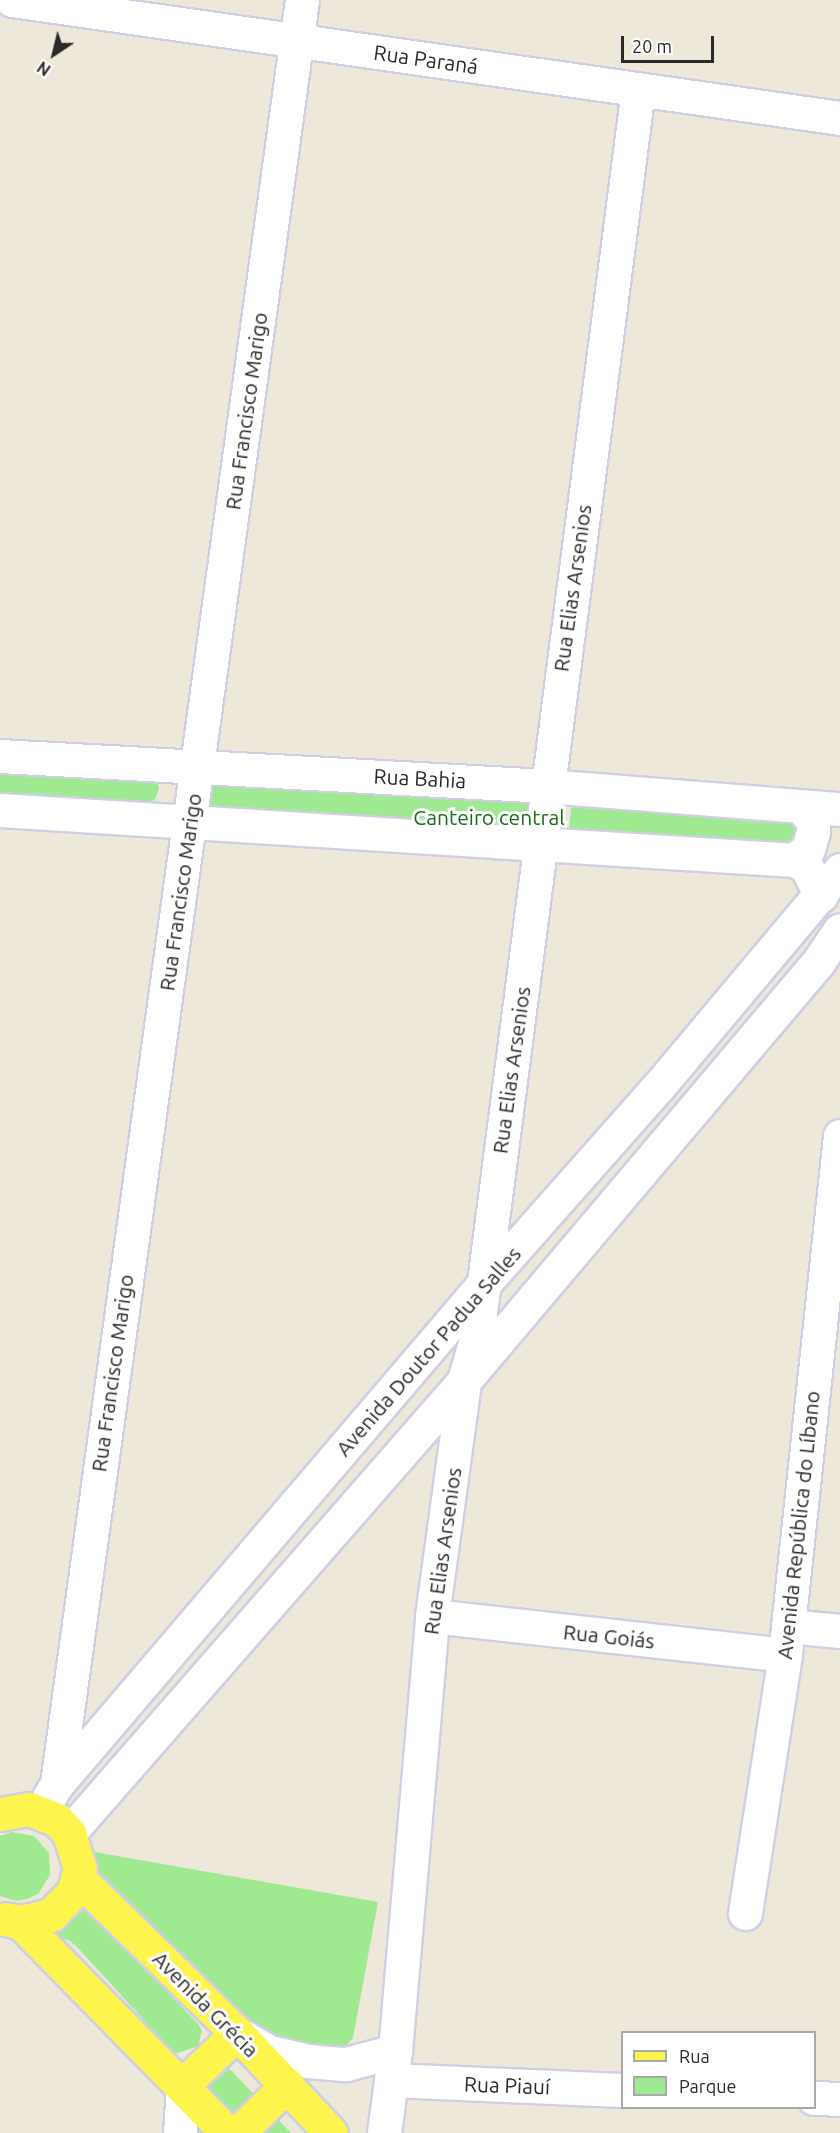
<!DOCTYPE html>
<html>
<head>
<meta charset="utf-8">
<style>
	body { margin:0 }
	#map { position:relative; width:840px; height:2133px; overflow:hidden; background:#ede8da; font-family:Ubuntu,sans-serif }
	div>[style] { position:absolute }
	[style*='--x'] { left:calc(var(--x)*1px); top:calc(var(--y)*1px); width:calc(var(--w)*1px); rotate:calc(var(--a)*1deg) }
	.green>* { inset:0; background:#9fe991 }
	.roads { filter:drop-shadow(2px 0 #cfcfe4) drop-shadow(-2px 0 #cfcfe4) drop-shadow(0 2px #cfcfe4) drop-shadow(0 -2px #cfcfe4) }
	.street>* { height:33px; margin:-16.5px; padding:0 16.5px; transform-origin:16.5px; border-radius:16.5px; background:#fff }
	.secondary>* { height:33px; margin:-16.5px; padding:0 16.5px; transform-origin:16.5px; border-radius:16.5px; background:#fff }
	.primary>* { height:33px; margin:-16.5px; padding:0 16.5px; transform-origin:16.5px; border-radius:16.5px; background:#fef44e }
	span { translate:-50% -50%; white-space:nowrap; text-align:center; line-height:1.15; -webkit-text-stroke:6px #fff; paint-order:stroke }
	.street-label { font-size:21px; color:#292929 }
	.park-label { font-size:21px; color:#166d13 }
	.legend { position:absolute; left:621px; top:2031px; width:195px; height:78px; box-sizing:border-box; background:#fff; border:2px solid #a9a9a9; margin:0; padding:8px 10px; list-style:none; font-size:18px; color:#292929 }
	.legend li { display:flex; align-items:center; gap:12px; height:30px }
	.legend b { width:30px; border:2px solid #a9a9a9 }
	.north { position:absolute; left:24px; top:24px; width:60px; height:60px; -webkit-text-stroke:4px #fff; paint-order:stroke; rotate:215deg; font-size:16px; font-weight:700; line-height:24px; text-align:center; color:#292929 }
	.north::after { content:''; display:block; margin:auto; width:21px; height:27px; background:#292929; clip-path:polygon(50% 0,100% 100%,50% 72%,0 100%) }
	.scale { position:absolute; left:621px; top:36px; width:93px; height:27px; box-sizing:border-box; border:3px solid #292929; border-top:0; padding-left:8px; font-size:18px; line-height:21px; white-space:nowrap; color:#292929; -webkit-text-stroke:4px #fff; paint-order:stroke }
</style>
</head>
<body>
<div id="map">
	<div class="green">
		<i style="clip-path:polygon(0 766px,157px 780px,159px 789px,155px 799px,143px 807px,0 799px)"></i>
		<i style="clip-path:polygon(211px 779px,524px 798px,530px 808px,526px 836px,207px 810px)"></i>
		<i style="clip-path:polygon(582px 800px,794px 818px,799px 827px,795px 844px,569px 830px,571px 808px)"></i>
		<i style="clip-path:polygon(12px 1832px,34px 1836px,49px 1853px,50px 1875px,38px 1894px,27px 1899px,16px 1901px,0 1896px,0 1836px)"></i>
		<i style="clip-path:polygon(89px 1851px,378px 1902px,353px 2038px,343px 2049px,327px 2053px,246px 2027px,95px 1868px)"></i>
		<i style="clip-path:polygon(82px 1902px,198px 2024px,202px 2031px,198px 2046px,175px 2054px,77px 1947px,69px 1940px,51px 1937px,51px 1927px)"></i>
		<i style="clip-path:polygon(226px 2065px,291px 2133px,249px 2133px,206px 2088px,206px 2082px)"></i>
	</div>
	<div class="roads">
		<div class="street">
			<i style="--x:12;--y:0;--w:836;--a:8.11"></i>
			<i style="--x:432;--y:1616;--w:355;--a:6.3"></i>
			<i style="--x:788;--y:1626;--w:52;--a:5.5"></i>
			<i style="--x:57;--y:1784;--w:1801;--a:-82.18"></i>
			<i style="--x:745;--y:1913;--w:261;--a:-81.2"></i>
			<i style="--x:785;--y:1655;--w:522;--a:-83.95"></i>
			<i style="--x:240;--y:2035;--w:34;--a:30"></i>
			<i style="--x:270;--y:2052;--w:39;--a:13"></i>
			<i style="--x:308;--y:2061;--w:38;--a:5"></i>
			<i style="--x:346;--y:2064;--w:51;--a:-14.9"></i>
			<i style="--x:391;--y:2080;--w:231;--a:2.5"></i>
			<i style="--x:814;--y:2098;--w:26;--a:2"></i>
			<i style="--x:180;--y:2133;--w:48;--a:-86.4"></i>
			<i style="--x:384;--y:2133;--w:83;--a:-82.4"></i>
			<i style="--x:395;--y:2051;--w:437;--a:-85.1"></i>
			<i style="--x:432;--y:1616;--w:237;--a:-82.2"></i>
			<i style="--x:464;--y:1381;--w:47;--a:-73.9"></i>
			<i style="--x:477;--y:1336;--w:1256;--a:-82.64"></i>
		</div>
		<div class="secondary">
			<i style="--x:0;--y:756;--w:547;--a:3.14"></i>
			<i style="--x:546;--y:786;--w:295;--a:4.5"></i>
			<i style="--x:0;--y:810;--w:796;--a:3.6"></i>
			<i style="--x:794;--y:860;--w:13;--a:27"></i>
			<i style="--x:806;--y:866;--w:33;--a:63"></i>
			<i style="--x:794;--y:860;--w:18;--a:-38"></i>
			<i style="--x:808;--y:849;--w:18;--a:-74"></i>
			<i style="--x:813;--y:832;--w:10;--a:-90"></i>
			<i style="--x:813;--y:822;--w:19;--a:-126"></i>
			<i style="--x:40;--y:1812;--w:33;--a:-59"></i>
			<i style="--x:57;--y:1784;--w:653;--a:-49.53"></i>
			<i style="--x:481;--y:1287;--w:268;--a:-48.5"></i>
			<i style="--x:659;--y:1086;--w:282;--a:-50"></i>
			<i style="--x:69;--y:1833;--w:600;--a:-48.85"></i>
			<i style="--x:464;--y:1381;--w:550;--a:-49.79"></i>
			<i style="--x:819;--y:961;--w:37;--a:-56"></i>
		</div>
		<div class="primary">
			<i style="--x:0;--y:1814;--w:29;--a:-10"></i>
			<i style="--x:29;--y:1809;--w:30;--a:21"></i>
			<i style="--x:57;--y:1820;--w:18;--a:47"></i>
			<i style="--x:69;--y:1833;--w:37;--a:73"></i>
			<i style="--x:80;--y:1868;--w:25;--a:106"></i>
			<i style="--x:73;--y:1892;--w:32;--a:134"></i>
			<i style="--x:51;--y:1915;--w:32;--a:167"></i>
			<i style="--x:20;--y:1922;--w:15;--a:-169"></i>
			<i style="--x:78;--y:1878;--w:222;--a:44.3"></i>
			<i style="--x:237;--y:2033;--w:137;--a:46.8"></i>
			<i style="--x:20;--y:1922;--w:296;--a:45.5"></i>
			<i style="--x:183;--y:2085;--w:75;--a:-43.9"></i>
			<i style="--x:238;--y:2133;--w:69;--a:-44.4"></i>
		</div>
	</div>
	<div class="street-label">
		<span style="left:426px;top:59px;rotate:8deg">Rua Paraná</span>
		<span style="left:246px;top:411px;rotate:-82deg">Rua Francisco Marigo</span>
		<span style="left:572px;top:588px;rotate:-82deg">Rua Elias Arsenios</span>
		<span style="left:420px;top:778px;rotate:3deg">Rua Bahia</span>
		<span style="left:180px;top:892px;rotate:-82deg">Rua Francisco Marigo</span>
		<span style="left:511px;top:1070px;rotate:-82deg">Rua Elias Arsenios</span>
		<span style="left:428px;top:1351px;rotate:-49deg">Avenida Doutor Padua Salles</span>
		<span style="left:112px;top:1373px;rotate:-82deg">Rua Francisco Marigo</span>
		<span style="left:798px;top:1525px;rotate:-84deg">Avenida República do Líbano</span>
		<span style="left:442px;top:1551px;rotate:-82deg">Rua Elias Arsenios</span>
		<span style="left:609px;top:1636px;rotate:6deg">Rua Goiás</span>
		<span style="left:206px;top:2004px;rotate:45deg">Avenida Grécia</span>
		<span style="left:507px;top:2085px;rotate:2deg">Rua Piauí</span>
	</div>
	<div class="park-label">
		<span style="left:489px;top:817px">Canteiro central</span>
	</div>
	<ul class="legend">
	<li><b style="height:8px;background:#fef44e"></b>Rua</li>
	<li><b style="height:16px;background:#9fe991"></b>Parque</li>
	</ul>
	<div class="north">N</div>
	<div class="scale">20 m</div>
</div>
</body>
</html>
